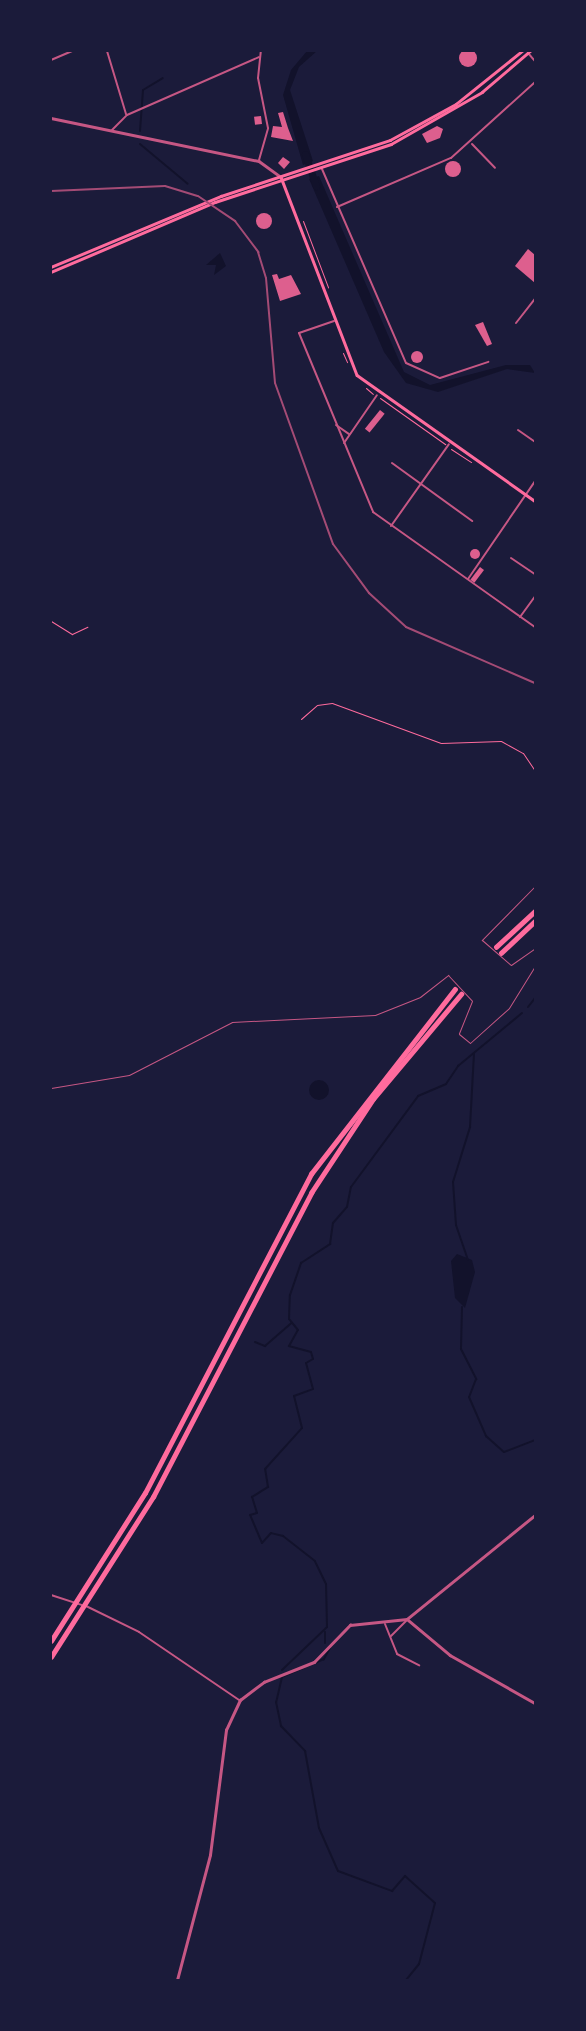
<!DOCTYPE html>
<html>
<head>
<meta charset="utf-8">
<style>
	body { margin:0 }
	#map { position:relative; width:586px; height:2031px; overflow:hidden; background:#1b1b3a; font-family:"Nunito Sans",sans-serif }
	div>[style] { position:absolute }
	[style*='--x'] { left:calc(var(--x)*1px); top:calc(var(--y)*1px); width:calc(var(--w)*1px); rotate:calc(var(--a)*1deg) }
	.water>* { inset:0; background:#12122b }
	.round { border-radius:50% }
	.stream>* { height:2px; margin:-1px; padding:0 1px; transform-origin:1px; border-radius:1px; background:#12122b }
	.river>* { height:7px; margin:-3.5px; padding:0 3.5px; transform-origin:3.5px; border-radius:3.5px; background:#12122b }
	.building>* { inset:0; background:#dd5f8e; transform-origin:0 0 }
	.path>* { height:1px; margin:-0.5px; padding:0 0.5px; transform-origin:0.5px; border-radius:0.5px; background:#ff6b9d }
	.service>* { height:1px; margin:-0.5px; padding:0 0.5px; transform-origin:0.5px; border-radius:0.5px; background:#c65784 }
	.minor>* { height:2px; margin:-1px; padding:0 1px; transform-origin:1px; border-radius:1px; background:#c65784 }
	.tertiary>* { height:2.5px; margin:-1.25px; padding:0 1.25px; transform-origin:1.25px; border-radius:1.25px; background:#c65784 }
	.secondary>* { height:2.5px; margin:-1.25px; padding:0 1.25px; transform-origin:1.25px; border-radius:1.25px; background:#ff6b9d }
	.motorway>* { height:4.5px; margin:-2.25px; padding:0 2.25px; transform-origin:2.25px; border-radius:2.25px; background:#ff6b9d }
	.rail>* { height:2px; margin:-1px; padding:0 1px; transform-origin:1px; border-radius:1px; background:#a44b75 }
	span { translate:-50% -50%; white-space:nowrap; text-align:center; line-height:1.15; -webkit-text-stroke:5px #1b1b3a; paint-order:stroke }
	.frame { position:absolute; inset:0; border:52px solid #1b1b3a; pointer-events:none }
</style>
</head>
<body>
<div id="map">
	<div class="water">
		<i style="clip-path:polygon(307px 51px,317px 51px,299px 67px,290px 90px,313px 161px,303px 165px,283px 95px,291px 70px)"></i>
		<i style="clip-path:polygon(319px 176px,404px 372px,430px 385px,506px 365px,530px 365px,535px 373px,507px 369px,438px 392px,406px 383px,384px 352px,309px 179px)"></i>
		<i style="clip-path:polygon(220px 253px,226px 266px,214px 275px,216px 265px,206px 265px)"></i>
		<i class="round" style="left:309px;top:1080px;width:20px;height:20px"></i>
		<i style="clip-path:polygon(457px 1254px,472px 1260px,475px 1272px,465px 1308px,455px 1298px,451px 1261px)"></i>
	</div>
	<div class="stream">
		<i style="--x:140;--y:131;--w:41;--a:-85.8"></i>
		<i style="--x:143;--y:90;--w:23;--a:-31"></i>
		<i style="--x:140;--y:144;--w:62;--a:39.8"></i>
		<i style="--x:528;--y:1007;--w:11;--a:-52"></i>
		<i style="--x:468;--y:1260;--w:37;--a:-109"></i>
		<i style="--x:456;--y:1225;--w:43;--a:-94"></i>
		<i style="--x:453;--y:1182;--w:58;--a:-72.8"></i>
		<i style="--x:470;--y:1127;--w:73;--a:-86.9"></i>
		<i style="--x:462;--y:1307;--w:42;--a:91.4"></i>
		<i style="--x:461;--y:1349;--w:34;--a:63"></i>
		<i style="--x:476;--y:1379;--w:19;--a:111"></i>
		<i style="--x:469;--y:1397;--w:43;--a:66.4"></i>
		<i style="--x:486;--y:1436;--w:24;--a:42"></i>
		<i style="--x:504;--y:1452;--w:33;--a:-21"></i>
		<i style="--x:255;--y:1342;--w:11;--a:22"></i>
		<i style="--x:265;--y:1346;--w:35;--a:-41"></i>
		<i style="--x:325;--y:1632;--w:11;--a:90"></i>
		<i style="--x:330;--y:1648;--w:13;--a:119"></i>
		<i style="--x:324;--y:1659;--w:46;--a:156.8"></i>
		<i style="--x:282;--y:1677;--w:26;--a:103"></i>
		<i style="--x:276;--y:1702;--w:25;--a:78"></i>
		<i style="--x:281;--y:1726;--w:35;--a:46"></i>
		<i style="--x:305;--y:1751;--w:78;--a:79.7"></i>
		<i style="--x:319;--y:1828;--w:47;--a:66.2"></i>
		<i style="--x:338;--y:1871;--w:58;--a:20.3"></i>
		<i style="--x:392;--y:1891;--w:20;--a:-49"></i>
		<i style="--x:405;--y:1876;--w:40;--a:42"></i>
		<i style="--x:435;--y:1903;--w:63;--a:104.7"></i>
		<i style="--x:419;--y:1964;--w:21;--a:129"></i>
		<i style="--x:282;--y:1670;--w:62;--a:-43.7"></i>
		<i style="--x:327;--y:1627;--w:43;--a:-91.3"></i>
		<i style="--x:326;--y:1584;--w:25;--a:-116"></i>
		<i style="--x:315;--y:1561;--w:41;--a:-142"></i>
		<i style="--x:283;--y:1536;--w:12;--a:-166"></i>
		<i style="--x:271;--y:1533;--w:13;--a:132"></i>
		<i style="--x:262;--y:1543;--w:30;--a:-113"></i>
		<i style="--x:250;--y:1515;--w:7;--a:-16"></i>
		<i style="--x:257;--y:1513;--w:17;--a:-107"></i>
		<i style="--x:252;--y:1497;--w:19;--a:-32"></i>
		<i style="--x:268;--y:1487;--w:18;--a:-99"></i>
		<i style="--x:265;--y:1469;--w:55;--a:-47.9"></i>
		<i style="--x:302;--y:1428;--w:33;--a:-104"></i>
		<i style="--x:294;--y:1396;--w:20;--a:-20"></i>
		<i style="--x:313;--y:1389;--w:27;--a:-105"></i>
		<i style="--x:306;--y:1363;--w:8;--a:-30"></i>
		<i style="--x:313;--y:1359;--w:7;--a:-106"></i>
		<i style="--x:311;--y:1352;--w:23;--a:-165"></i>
		<i style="--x:289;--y:1346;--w:18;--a:-61"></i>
		<i style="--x:298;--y:1330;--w:14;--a:-129"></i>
		<i style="--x:289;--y:1319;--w:24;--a:-88"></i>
		<i style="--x:290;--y:1295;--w:34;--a:-71"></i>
		<i style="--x:301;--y:1263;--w:35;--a:-33"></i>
		<i style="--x:330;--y:1244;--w:21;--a:-82"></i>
		<i style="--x:333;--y:1223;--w:21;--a:-49"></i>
		<i style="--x:347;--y:1207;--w:20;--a:-79"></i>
		<i style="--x:351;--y:1187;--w:113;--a:-53.6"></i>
		<i style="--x:418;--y:1096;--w:30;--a:-23"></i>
		<i style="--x:446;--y:1084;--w:22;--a:-56"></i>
		<i style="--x:458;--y:1066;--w:83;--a:-39.6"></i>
	</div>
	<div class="river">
		<i style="--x:305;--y:154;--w:34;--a:71"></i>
	</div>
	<div class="building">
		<i class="round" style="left:459px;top:49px;width:18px;height:18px"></i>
		<i style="clip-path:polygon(283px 112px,288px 128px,293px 141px,271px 137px,273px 126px,282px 127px,278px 113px)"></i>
		<i style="left:261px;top:116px;width:8px;height:7px;rotate:83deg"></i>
		<i style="clip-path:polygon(437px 126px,443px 129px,440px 138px,427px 143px,422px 134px)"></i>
		<i style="clip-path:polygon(283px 157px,290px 162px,284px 169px,278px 163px)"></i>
		<i class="round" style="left:445px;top:161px;width:16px;height:16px"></i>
		<i class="round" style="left:256px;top:213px;width:16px;height:16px"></i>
		<i style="clip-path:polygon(528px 249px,535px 255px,535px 283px,515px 266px)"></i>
		<i style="clip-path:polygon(277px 274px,279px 279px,291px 275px,301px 294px,280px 301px,272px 275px)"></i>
		<i style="clip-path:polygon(483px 322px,492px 344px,487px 346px,475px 325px)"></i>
		<i class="round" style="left:411px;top:351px;width:12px;height:12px"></i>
		<i style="left:380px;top:410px;width:6px;height:24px;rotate:39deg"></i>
		<i class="round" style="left:470px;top:549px;width:10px;height:10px"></i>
		<i style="left:480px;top:567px;width:5px;height:16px;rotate:37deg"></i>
	</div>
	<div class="path">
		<i style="--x:303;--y:221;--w:71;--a:69.3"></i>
		<i style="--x:343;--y:353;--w:10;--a:66"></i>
		<i style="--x:366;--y:388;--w:9;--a:41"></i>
		<i style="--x:380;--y:398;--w:80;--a:35.3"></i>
		<i style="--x:451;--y:449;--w:24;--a:33"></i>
		<i style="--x:51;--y:621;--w:25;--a:32"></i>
		<i style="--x:72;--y:634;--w:17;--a:-25"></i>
		<i style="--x:301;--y:719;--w:21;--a:-41"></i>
		<i style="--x:317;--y:705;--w:15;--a:-8"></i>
		<i style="--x:332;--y:703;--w:116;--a:20.2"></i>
		<i style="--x:441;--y:743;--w:60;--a:-1.9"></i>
		<i style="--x:501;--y:741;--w:25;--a:29"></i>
		<i style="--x:523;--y:753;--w:22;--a:56"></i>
	</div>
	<div class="service">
		<i style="--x:535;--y:886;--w:76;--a:134.5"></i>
		<i style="--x:482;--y:940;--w:38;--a:41"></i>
		<i style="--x:511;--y:965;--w:29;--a:-35"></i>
		<i style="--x:51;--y:1088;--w:79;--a:-9.5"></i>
		<i style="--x:129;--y:1075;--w:116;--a:-27.2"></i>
		<i style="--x:232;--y:1022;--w:143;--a:-2.8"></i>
		<i style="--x:375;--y:1015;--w:48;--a:-21.8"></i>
		<i style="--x:420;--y:997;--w:36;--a:-38"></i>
		<i style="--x:448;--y:975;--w:35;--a:47"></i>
		<i style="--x:472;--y:1001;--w:35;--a:112"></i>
		<i style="--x:459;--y:1034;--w:14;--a:39"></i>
		<i style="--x:470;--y:1043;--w:52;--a:-41.9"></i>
		<i style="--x:509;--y:1008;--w:49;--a:-58.2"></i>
	</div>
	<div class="minor">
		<i style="--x:107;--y:51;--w:66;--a:73.2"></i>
		<i style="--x:528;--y:53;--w:11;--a:49"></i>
		<i style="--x:51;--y:60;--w:23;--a:-23"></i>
		<i style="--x:112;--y:130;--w:21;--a:-45"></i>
		<i style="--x:127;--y:115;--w:144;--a:-23.7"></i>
		<i style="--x:472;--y:144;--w:33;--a:46"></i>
		<i style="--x:259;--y:160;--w:33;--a:-74"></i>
		<i style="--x:268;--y:128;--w:51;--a:-101.3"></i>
		<i style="--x:258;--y:78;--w:27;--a:-84"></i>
		<i style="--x:322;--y:169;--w:211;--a:66.6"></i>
		<i style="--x:406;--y:363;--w:37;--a:24"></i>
		<i style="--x:440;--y:378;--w:51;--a:-18.4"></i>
		<i style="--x:337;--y:207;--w:124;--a:-23.3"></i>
		<i style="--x:451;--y:158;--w:113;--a:-42.1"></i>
		<i style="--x:334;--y:321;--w:37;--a:161"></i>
		<i style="--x:299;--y:333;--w:194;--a:67.5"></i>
		<i style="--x:373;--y:512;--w:199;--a:35.4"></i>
		<i style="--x:516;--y:323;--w:31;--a:-52"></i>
		<i style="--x:336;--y:425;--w:16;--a:35"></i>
		<i style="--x:518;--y:430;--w:21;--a:35"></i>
		<i style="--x:344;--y:443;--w:58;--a:-55.5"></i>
		<i style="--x:392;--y:463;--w:99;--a:35.9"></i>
		<i style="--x:391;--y:526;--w:100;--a:-54.7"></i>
		<i style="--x:511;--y:558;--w:29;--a:34"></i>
		<i style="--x:468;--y:579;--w:119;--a:-55.6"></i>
		<i style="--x:520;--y:617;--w:26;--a:-54"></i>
		<i style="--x:51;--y:1595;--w:32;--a:18"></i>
		<i style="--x:86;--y:1606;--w:59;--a:26.1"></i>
		<i style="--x:139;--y:1632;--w:121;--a:34.2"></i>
		<i style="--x:385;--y:1624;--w:32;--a:68"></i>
		<i style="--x:397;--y:1654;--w:25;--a:27"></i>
		<i style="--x:391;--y:1636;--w:23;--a:-45"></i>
	</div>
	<div class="tertiary">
		<i style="--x:51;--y:118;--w:212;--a:11.7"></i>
		<i style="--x:259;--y:161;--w:27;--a:36"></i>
		<i style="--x:407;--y:1619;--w:56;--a:39.9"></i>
		<i style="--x:450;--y:1655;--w:98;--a:29.5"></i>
		<i style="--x:177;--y:1980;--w:129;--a:-75.2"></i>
		<i style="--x:210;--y:1855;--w:126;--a:-82.7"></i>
		<i style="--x:226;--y:1730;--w:33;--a:-65"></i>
		<i style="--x:240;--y:1700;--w:30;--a:-37"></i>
		<i style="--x:264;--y:1682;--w:54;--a:-21.8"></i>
		<i style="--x:314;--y:1662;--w:52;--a:-45.8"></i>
		<i style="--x:350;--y:1625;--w:57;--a:-6"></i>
		<i style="--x:407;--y:1619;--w:165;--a:-39.1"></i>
	</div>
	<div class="secondary">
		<i style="--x:281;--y:177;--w:212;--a:69"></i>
		<i style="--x:357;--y:375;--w:218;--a:35.3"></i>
		<i style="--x:51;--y:267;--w:184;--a:-22.7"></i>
		<i style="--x:221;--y:196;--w:178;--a:-18.3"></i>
		<i style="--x:390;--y:140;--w:75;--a:-28.6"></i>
		<i style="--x:456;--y:104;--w:85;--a:-38.8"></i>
		<i style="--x:51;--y:272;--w:178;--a:-23.1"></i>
		<i style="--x:215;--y:202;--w:185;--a:-18.2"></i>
		<i style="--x:391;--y:144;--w:105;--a:-29.7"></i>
		<i style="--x:482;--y:92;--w:63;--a:-40.5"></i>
	</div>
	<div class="motorway">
		<i style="--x:496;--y:947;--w:53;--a:-42.7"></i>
		<i style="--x:501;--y:953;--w:47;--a:-43.3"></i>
		<i style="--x:51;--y:1641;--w:175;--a:-57.6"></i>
		<i style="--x:145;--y:1493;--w:360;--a:-62.5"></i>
		<i style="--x:311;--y:1174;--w:234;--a:-52.1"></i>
		<i style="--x:51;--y:1657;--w:190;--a:-57.5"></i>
		<i style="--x:153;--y:1497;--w:343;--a:-62.5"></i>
		<i style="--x:311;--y:1193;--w:113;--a:-56.6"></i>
		<i style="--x:373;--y:1099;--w:137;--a:-50"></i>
	</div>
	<div class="rail">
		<i style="--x:51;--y:191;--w:114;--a:-2.5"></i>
		<i style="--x:165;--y:186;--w:34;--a:17"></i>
		<i style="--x:198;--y:196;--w:45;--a:34"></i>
		<i style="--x:235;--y:221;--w:39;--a:53"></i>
		<i style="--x:258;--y:252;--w:27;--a:73"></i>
		<i style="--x:266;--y:278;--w:105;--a:85.1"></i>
		<i style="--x:275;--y:383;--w:171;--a:70.2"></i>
		<i style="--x:333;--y:544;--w:61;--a:53.7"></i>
		<i style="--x:369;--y:593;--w:50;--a:42.6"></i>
		<i style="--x:406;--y:627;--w:141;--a:23.5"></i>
	</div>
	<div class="frame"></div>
</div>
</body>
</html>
